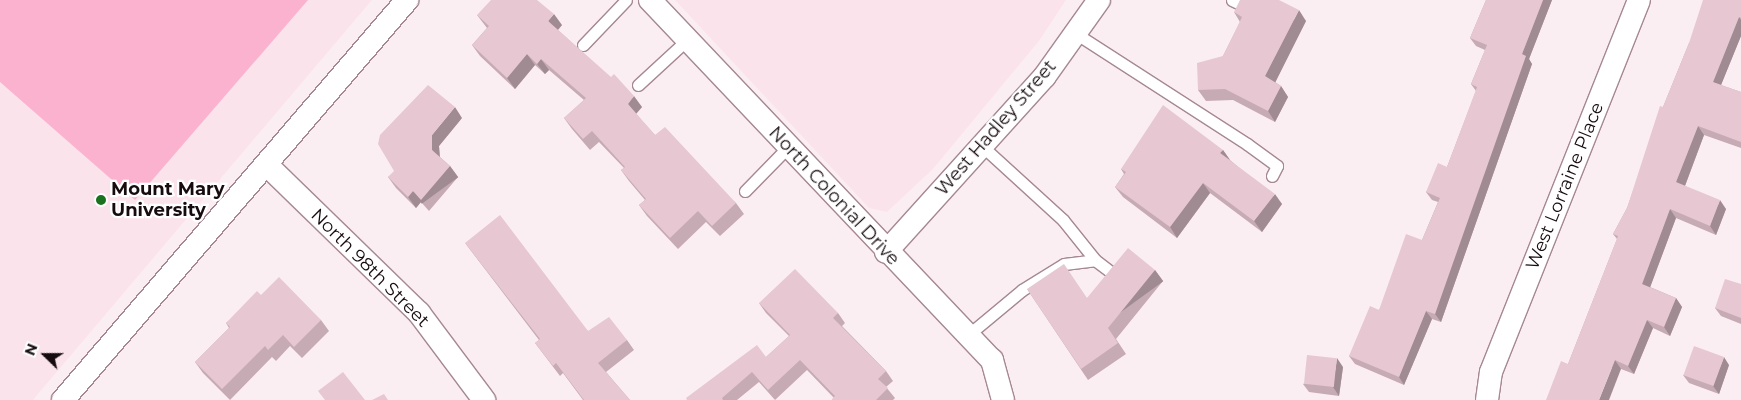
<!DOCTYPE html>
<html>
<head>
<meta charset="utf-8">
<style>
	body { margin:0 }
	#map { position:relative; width:1741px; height:400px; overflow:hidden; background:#fbeef2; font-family:Montserrat,sans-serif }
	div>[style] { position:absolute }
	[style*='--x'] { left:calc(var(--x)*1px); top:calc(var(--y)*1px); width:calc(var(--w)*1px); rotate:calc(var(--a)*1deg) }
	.built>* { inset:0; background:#fbe3ec }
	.green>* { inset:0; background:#fbb2cf }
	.roads { filter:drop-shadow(1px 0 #a58892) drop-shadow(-1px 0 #a58892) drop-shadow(0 1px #a58892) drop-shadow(0 -1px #a58892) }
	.lane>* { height:11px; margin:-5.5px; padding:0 5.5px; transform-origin:5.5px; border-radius:5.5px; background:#fff }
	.street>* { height:22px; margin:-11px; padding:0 11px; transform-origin:11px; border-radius:11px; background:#fff }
	.wall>* { inset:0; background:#c6abb5 }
	.shaded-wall>* { inset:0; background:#a18b93; transform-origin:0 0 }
	.building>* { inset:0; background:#e6c7d2; transform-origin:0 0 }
	.dots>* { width:14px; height:14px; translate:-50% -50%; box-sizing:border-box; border:2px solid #fff; border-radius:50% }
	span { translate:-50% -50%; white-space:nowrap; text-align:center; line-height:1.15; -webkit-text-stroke:4.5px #fff; paint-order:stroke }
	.street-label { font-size:18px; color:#160c10 }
	.poi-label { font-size:18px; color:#160c10; font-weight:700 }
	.left { translate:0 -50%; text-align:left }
	.north { position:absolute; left:20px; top:330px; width:50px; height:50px; -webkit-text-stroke:4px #fff; paint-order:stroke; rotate:292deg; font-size:14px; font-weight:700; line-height:20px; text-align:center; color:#160c10 }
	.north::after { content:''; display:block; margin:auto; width:18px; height:22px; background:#160c10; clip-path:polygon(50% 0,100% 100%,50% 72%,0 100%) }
</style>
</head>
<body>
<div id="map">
	<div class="built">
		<i style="clip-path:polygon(0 0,372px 0,33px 400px,0 400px)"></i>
		<i style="clip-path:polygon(675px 0,1066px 0,1039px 41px,933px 169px,887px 212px,869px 208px)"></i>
	</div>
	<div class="green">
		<i style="clip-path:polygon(0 0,308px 0,135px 200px,0 82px)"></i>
	</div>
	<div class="roads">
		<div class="lane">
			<i style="--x:1232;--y:0;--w:7;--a:27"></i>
			<i style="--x:1075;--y:33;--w:205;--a:32.8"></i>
			<i style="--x:1247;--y:144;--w:37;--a:36"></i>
			<i style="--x:1277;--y:166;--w:11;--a:117"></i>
			<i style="--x:583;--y:45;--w:62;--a:-46.3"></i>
			<i style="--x:638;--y:85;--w:69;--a:-42.7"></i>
			<i style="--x:982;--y:146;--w:110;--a:42.4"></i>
			<i style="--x:1063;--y:220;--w:51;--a:51.3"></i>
			<i style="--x:745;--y:191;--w:60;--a:-45.7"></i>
			<i style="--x:968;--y:335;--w:70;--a:-39.8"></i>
			<i style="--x:1022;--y:290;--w:49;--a:-31.8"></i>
			<i style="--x:1064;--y:264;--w:31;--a:-7"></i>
			<i style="--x:1095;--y:260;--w:20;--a:37"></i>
		</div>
		<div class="street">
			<i style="--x:650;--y:0;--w:497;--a:46.5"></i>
			<i style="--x:992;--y:360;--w:41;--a:74.6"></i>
			<i style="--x:268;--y:166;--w:211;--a:44.2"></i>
			<i style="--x:419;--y:313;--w:109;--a:53.2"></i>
			<i style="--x:886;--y:252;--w:237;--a:-47.9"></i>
			<i style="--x:1045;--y:76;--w:93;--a:-54.6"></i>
			<i style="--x:63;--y:400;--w:528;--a:-49.3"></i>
			<i style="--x:1487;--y:400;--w:28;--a:-82"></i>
			<i style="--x:1491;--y:372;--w:400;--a:-68.3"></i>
		</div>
	</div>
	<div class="wall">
		<i style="clip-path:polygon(1486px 0,1552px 0,1529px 59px,1532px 64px,1441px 322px,1432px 319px,1404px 385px,1355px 364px,1349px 356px,1379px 310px,1422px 240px,1438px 202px,1432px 200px,1426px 192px,1447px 167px,1476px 91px,1471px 84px,1485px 50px,1476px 46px,1470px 38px)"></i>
		<i style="clip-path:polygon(1741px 0,1741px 36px,1721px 85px,1741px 92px,1741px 148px,1704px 135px,1685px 186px,1726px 209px,1716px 235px,1676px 218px,1650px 287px,1676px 298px,1682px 307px,1670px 336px,1653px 328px,1634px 374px,1621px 369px,1568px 364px,1617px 239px,1613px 234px,1627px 208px,1663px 107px,1689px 43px)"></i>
		<i style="clip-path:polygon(1234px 12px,1306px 21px,1275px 82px,1281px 86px,1288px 97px,1275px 122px,1233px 100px,1206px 101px,1198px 90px,1223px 56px,1240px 22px)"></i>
		<i style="clip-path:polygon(477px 15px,562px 25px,558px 30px,642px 107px,636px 114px,655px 135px,736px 203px,744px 214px,720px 236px,706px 222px,678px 249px,647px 216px,639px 205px,645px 200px,629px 181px,621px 170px,624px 168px,599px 142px,590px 150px,572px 129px,564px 118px,584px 100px,549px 70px,545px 74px,535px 65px,515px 89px,480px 56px,472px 45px,487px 28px)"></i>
		<i style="clip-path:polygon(462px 118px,439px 146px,440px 157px,450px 166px,458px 177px,429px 211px,421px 202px,416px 208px,396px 188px,388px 177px)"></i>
		<i style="clip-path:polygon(1223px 150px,1230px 160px,1282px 204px,1262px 232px,1210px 193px,1177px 238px,1123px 197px,1115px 187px,1124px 174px,1121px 169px)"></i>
		<i style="clip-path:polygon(465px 243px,588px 331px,627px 340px,634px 350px,606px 372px,630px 400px,583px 400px,563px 373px,560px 376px,535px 343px,539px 340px)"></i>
		<i style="clip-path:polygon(1155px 270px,1163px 281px,1116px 339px,1126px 354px,1088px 380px,1027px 289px,1087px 298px)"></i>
		<i style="clip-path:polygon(1741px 284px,1741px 324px,1721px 316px,1715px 308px)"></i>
		<i style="clip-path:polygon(261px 295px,321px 320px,329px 331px,302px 358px,290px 346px,276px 361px,272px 357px,230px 400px,203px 373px,195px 362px,229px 328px,226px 323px)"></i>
		<i style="clip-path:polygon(759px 303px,838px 313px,845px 323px,842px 326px,886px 371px,893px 381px,886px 387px,895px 398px,893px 400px,832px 400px,834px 398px,807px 370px,775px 400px,759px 382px,737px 400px,687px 400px,766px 357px,789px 336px,766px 313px)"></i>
		<i style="clip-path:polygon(1729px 365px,1719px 394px,1689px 383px,1683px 375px)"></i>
		<i style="clip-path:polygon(1343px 367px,1339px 396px,1309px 392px,1303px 384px)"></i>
	</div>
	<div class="shaded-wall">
		<i style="clip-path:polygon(1543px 0,1552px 0,1529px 59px,1532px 64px,1441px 322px,1435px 314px,1522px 54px)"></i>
		<i style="clip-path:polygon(1299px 10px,1306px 21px,1273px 87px,1265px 76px)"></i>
		<i style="clip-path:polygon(554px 14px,562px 25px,556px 32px,548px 21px)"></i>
		<i style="clip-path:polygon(1739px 17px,1741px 20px,1741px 36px,1719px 90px,1713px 82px)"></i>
		<i style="clip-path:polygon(527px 54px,535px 65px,515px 89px,507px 78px)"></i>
		<i style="clip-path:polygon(541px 59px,549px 70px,545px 74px,537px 64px)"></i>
		<i style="clip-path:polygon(1281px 86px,1288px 97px,1275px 122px,1268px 111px)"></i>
		<i style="clip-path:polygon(634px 96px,642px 107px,635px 115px,628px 104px)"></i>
		<i style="clip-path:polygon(455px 107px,462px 118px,439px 146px,440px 161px,432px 150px,432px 135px)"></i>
		<i style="clip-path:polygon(1698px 126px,1704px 135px,1683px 191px,1676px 182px)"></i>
		<i style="clip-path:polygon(1223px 150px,1230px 160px,1220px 153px)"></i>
		<i style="left:450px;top:166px;width:14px;height:45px;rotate:54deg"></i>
		<i style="clip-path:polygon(1203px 183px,1210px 193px,1177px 238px,1170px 227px)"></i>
		<i style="clip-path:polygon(413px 191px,421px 202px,416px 208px,408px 197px)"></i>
		<i style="clip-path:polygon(1275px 194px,1282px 204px,1262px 232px,1254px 221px)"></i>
		<i style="clip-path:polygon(1720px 200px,1726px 209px,1716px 235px,1710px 226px)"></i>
		<i style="clip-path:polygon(1670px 209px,1676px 218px,1648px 293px,1642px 284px)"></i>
		<i style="left:1155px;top:270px;width:14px;height:75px;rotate:54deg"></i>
		<i style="clip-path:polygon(1676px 298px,1682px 307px,1670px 336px,1664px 327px)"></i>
		<i style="clip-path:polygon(1426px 311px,1432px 319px,1404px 385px,1399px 377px)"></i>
		<i style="clip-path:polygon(1647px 320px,1653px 328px,1634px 374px,1628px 366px)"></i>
		<i style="clip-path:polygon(1724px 357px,1729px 365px,1719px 394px,1713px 386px)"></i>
		<i style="clip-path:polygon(1337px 358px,1343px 367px,1339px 396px,1333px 387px)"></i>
		<i style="clip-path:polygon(1615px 360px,1621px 369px,1609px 400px,1599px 400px)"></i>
	</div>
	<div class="building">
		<i style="clip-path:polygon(491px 0,537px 0,554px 14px,548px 21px,611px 77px,614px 74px,634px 96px,628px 104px,655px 135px,665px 127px,736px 203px,712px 226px,698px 211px,670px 238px,639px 205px,646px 199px,621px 170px,625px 167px,592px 131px,583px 139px,564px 118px,586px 98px,541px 59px,537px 64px,527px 54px,507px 78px,472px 45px,489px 26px,477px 15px)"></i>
		<i style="clip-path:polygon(1240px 0,1279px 0,1299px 10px,1265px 76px,1281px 86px,1268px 111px,1225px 89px,1198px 90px,1197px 63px,1223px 56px,1242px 17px,1234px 12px)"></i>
		<i style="clip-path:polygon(1486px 0,1543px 0,1522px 54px,1526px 56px,1435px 314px,1426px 311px,1399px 377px,1349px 356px,1370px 306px,1379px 310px,1406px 234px,1422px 240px,1440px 198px,1426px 192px,1438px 163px,1447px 167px,1477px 87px,1471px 84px,1487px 45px,1470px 38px)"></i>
		<i style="clip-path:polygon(1703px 0,1741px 0,1741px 18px,1739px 17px,1713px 82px,1741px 92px,1741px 142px,1698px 126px,1676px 182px,1720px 200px,1710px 226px,1670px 209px,1642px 284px,1676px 298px,1664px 327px,1647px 320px,1628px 366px,1615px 360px,1599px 400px,1546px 400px,1561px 361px,1568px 364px,1618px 236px,1613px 234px,1627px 208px,1660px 106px,1663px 107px,1689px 43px)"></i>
		<i style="clip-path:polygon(428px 85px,455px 107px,432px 135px,432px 150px,450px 166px,421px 200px,413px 191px,408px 197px,388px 177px,394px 171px,378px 144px,380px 135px)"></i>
		<i style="clip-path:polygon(1163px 105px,1223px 150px,1220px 153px,1275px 194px,1254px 221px,1203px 183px,1170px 227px,1115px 187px,1126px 172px,1121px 169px)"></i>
		<i style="clip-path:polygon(500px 215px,588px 331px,609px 317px,627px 340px,598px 363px,630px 400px,584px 400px,556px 363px,553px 366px,535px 343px,540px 339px,465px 243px)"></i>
		<i style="clip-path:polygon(1128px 248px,1155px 270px,1108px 328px,1118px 343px,1081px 369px,1027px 289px,1064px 264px,1087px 298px)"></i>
		<i style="clip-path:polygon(795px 269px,838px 313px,833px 318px,886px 371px,878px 379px,888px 388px,876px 400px,832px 400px,832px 399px,835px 396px,800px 360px,768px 390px,752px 372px,722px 398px,723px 400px,687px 400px,686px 398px,757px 345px,766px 357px,790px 335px,759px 303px)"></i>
		<i style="clip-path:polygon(279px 277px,321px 320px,294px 347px,283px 335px,268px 350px,265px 346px,222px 389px,195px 362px,230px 327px,226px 323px,257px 291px,261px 295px)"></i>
		<i style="clip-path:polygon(1725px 279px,1741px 284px,1741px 318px,1715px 308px)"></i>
		<i style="left:1694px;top:346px;width:32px;height:31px;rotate:20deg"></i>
		<i style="left:1307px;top:355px;width:30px;height:29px;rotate:6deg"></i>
		<i style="clip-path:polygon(343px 372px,365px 400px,325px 400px,318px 391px)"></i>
		<i style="clip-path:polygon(384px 394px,388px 400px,372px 400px)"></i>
	</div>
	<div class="dots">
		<i style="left:101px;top:200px;background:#1a721e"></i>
	</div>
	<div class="street-label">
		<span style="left:996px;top:128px;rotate:-49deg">West Hadley Street</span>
		<span style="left:1565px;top:186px;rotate:-68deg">West Lorraine Place</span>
		<span style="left:834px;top:196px;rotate:47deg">North Colonial Drive</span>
		<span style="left:370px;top:268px;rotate:45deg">North 98th Street</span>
	</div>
	<div class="poi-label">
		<span class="left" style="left:111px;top:200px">Mount Mary<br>University</span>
	</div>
	<div class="north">N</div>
</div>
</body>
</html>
